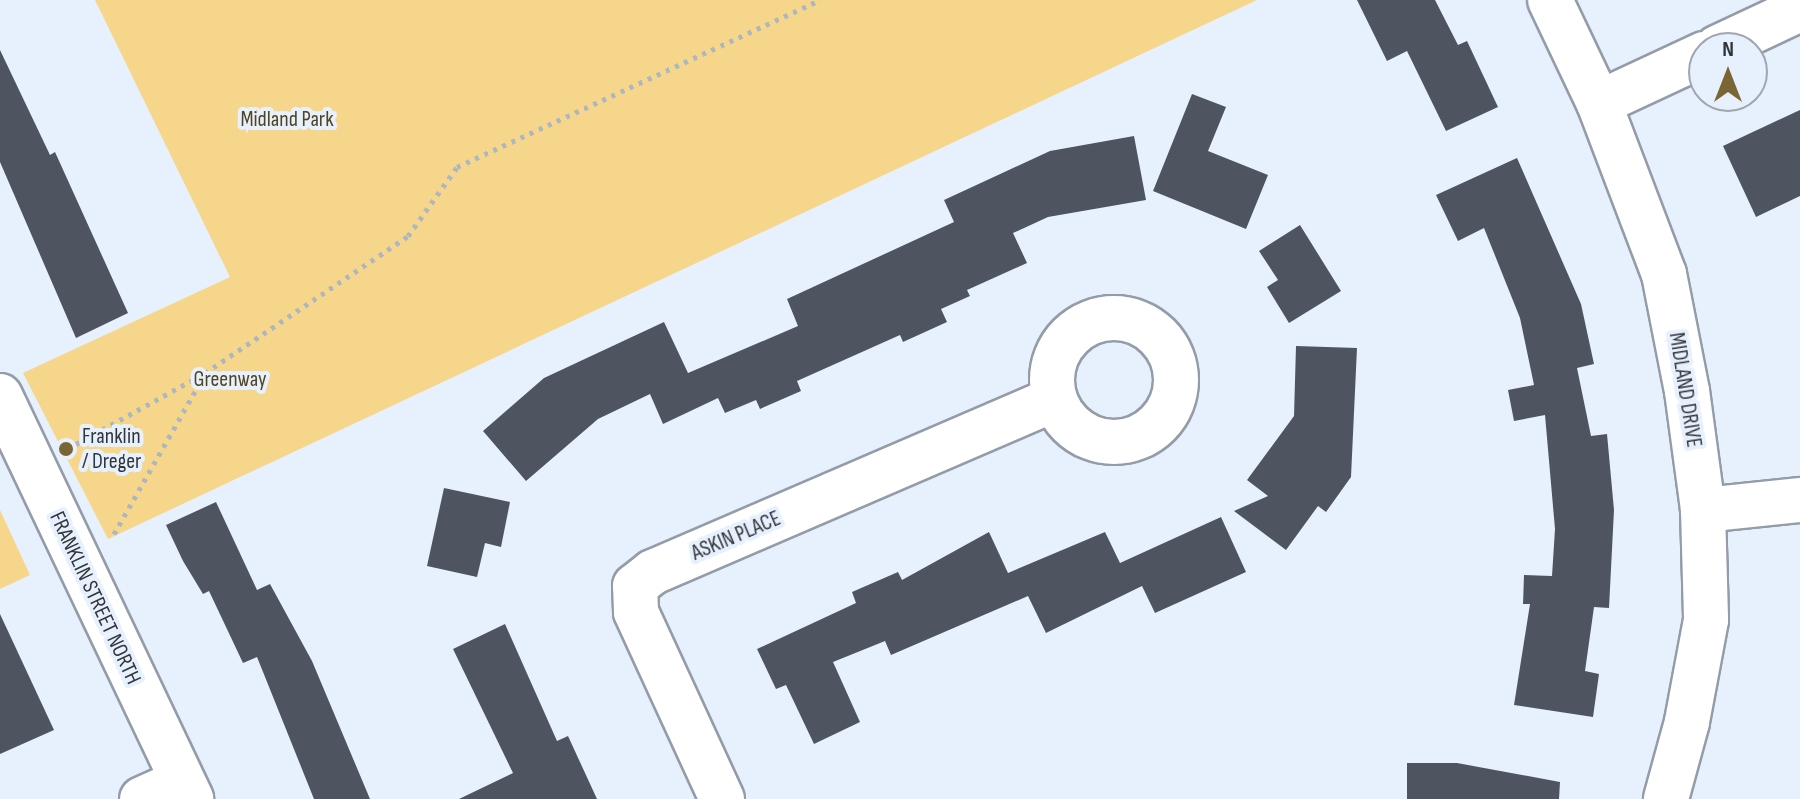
<!DOCTYPE html>
<html>
<head>
<meta charset="utf-8">
<style>
	body { margin:0 }
	#map { position:relative; width:1800px; height:799px; overflow:hidden; background:#e7f0fd; font-family:"Sofia Sans Condensed",sans-serif }
	div>[style] { position:absolute }
	[style*='--x'] { left:calc(var(--x)*1px); top:calc(var(--y)*1px); width:calc(var(--w)*1px); rotate:calc(var(--a)*1deg) }
	.green>* { inset:0; background:#f5d68a }
	.building>* { inset:0; background:#4e5560 }
	.path>* { height:5px; margin-top:-2.5px; transform-origin:0; background:repeating-linear-gradient(90deg,#aeb6c0 0 4px,transparent 0 10px) }
	.roads { filter:drop-shadow(2px 0 #949ca8) drop-shadow(-2px 0 #949ca8) drop-shadow(0 2px #949ca8) drop-shadow(0 -2px #949ca8) }
	.minor>* { height:44px; margin:-22px; padding:0 22px; transform-origin:22px; border-radius:22px; background:#fff }
	.minor>.ring { margin:-22px; padding:0; box-sizing:content-box; background:none; border:44px solid #fff; border-radius:50% }
	.dots>* { width:22px; height:22px; translate:-50% -50%; box-sizing:border-box; border:4px solid #e7f0fd; border-radius:50% }
	span { translate:-50% -50%; white-space:nowrap; text-align:center; line-height:1.15; -webkit-text-stroke:8px #e7f0fd; paint-order:stroke }
	.park-label { font-size:22px; color:#514420 }
	.street-label { font-size:22px; color:#32363a }
	.poi-label { font-size:22px; color:#32363a }
	.left { translate:0 -50%; text-align:left }
	.north { position:absolute; left:1688px; top:32px; width:80px; height:80px; box-sizing:border-box; background:#e7f0fd; border:2px solid #9fa6af; border-radius:50%; rotate:0deg; font-size:22px; font-weight:700; line-height:32px; text-align:center; color:#32363a }
	.north::after { content:''; display:block; margin:auto; width:28px; height:36px; background:#796634; clip-path:polygon(50% 0,100% 100%,50% 72%,0 100%) }
</style>
</head>
<body>
<div id="map">
	<div class="green">
		<i style="clip-path:polygon(95px 0,1257px 0,108px 539px,23px 373px,230px 277px)"></i>
		<i style="clip-path:polygon(0 510px,30px 575px,0 589px)"></i>
	</div>
	<div class="building">
		<i style="clip-path:polygon(1357px 0,1435px 0,1458px 45px,1467px 41px,1498px 107px,1446px 131px,1407px 51px,1387px 61px)"></i>
		<i style="clip-path:polygon(0 50px,50px 155px,55px 152px,128px 313px,76px 338px,0 162px)"></i>
		<i style="clip-path:polygon(1192px 94px,1226px 107px,1208px 151px,1268px 175px,1246px 229px,1153px 191px)"></i>
		<i style="clip-path:polygon(1800px 110px,1800px 196px,1756px 217px,1723px 146px)"></i>
		<i style="clip-path:polygon(1134px 136px,1146px 200px,1048px 217px,1013px 233px,1027px 263px,967px 290px,970px 296px,941px 309px,947px 322px,903px 342px,900px 335px,797px 381px,801px 391px,760px 409px,756px 400px,725px 413px,718px 398px,663px 424px,650px 394px,598px 419px,526px 481px,483px 431px,544px 378px,664px 322px,688px 373px,798px 326px,787px 299px,954px 222px,944px 200px,1050px 151px)"></i>
		<i style="clip-path:polygon(1517px 158px,1581px 304px,1594px 364px,1577px 368px,1591px 436px,1607px 434px,1614px 510px,1609px 608px,1594px 607px,1585px 671px,1599px 674px,1593px 717px,1514px 705px,1530px 604px,1523px 604px,1524px 575px,1552px 576px,1555px 529px,1545px 415px,1514px 421px,1508px 390px,1534px 385px,1520px 318px,1484px 228px,1458px 241px,1436px 195px)"></i>
		<i style="clip-path:polygon(1300px 225px,1341px 291px,1289px 323px,1267px 287px,1278px 280px,1259px 251px)"></i>
		<i style="clip-path:polygon(1296px 346px,1357px 348px,1351px 477px,1326px 512px,1318px 506px,1286px 550px,1234px 511px,1268px 496px,1247px 480px,1294px 416px)"></i>
		<i style="clip-path:polygon(444px 488px,510px 502px,501px 547px,485px 543px,477px 577px,427px 566px)"></i>
		<i style="clip-path:polygon(216px 502px,257px 590px,270px 584px,312px 661px,370px 799px,314px 799px,257px 657px,243px 663px,209px 591px,203px 594px,183px 561px,166px 525px)"></i>
		<i style="clip-path:polygon(1221px 517px,1246px 572px,1155px 613px,1142px 586px,1046px 633px,1028px 596px,891px 655px,885px 641px,833px 662px,860px 722px,814px 744px,786px 685px,776px 689px,757px 649px,856px 603px,852px 592px,898px 572px,902px 580px,989px 532px,1008px 573px,1105px 532px,1120px 563px)"></i>
		<i style="clip-path:polygon(0 614px,54px 730px,0 754px)"></i>
		<i style="clip-path:polygon(505px 624px,557px 741px,568px 736px,597px 799px,459px 799px,513px 773px,453px 649px)"></i>
		<i style="clip-path:polygon(1407px 763px,1457px 763px,1560px 782px,1559px 799px,1407px 799px)"></i>
	</div>
	<div class="path">
		<i style="--x:67;--y:449;--w:158;--a:-28.8"></i>
		<i style="--x:205;--y:373;--w:245;--a:-34"></i>
		<i style="--x:408;--y:236;--w:85;--a:-54.6"></i>
		<i style="--x:457;--y:167;--w:400;--a:-24.7"></i>
		<i style="--x:114;--y:534;--w:184;--a:-60.4"></i>
	</div>
	<div class="roads">
		<div class="minor">
			<i style="--x:1550;--y:0;--w:114;--a:64.6"></i>
			<i style="--x:1599;--y:103;--w:183;--a:69.2"></i>
			<i style="--x:1664;--y:274;--w:119;--a:78.9"></i>
			<i style="--x:1687;--y:391;--w:120;--a:82.3"></i>
			<i style="--x:1703;--y:510;--w:110;--a:88.4"></i>
			<i style="--x:1706;--y:620;--w:104;--a:100.6"></i>
			<i style="--x:1687;--y:722;--w:80;--a:105.3"></i>
			<i style="--x:1717;--y:48;--w:92;--a:-25.2"></i>
			<i style="--x:1599;--y:103;--w:116;--a:-25"></i>
			<i class="ring" style="left:1052px;top:318px;width:80px;height:80px"></i>
			<i style="--x:0;--y:396;--w:446;--a:64.6"></i>
			<i style="--x:1703;--y:510;--w:98;--a:-5.9"></i>
			<i style="--x:142;--y:799;--w:44;--a:-24.2"></i>
			<i style="--x:722;--y:799;--w:206;--a:-114.7"></i>
			<i style="--x:636;--y:612;--w:26;--a:-92"></i>
			<i style="--x:635;--y:586;--w:23;--a:-38"></i>
			<i style="--x:653;--y:572;--w:437;--a:-23.3"></i>
		</div>
	</div>
	<div class="dots">
		<i style="left:66px;top:449px;background:#796634"></i>
	</div>
	<div class="park-label">
		<span style="left:287px;top:120px">Midland Park</span>
		<span style="left:230px;top:380px">Greenway</span>
	</div>
	<div class="street-label">
		<span style="left:1685px;top:390px;rotate:81deg">MIDLAND DRIVE</span>
		<span style="left:736px;top:536px;rotate:-23deg">ASKIN PLACE</span>
		<span style="left:95px;top:598px;rotate:65deg">FRANKLIN STREET NORTH</span>
	</div>
	<div class="poi-label">
		<span class="left" style="left:82px;top:449px">Franklin<br>/ Dreger</span>
	</div>
	<div class="north">N</div>
</div>
</body>
</html>
